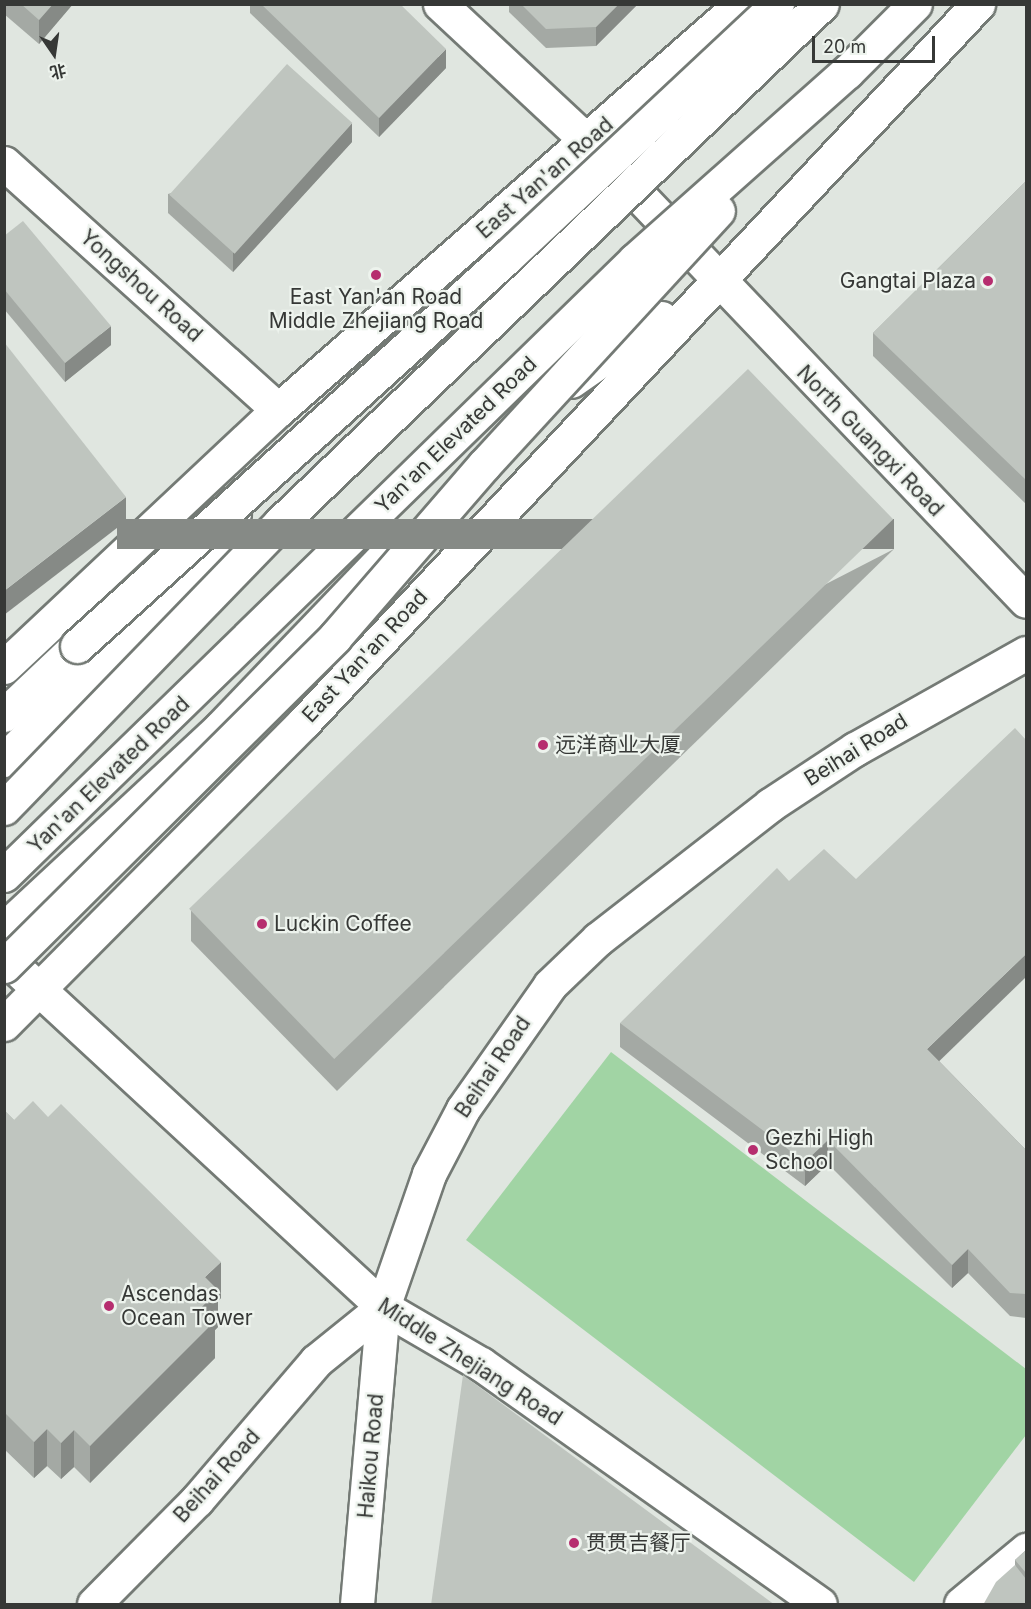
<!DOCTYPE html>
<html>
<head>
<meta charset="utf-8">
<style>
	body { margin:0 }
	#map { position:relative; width:1031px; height:1609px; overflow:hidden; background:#e0e6e0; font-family:Inter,"Noto Sans SC",sans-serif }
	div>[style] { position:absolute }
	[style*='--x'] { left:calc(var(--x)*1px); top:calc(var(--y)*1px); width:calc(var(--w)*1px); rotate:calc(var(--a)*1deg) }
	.green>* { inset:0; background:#a1d4a4 }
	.roads { filter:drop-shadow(2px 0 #747a75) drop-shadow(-2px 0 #747a75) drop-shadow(0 2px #747a75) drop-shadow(0 -2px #747a75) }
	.street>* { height:33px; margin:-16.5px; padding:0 16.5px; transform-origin:16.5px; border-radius:16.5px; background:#fff }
	.secondary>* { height:33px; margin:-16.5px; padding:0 16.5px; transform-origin:16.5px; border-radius:16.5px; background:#fff }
	.primary>* { height:33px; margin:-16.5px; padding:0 16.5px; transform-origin:16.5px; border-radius:16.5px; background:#fff }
	.highway>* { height:33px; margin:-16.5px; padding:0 16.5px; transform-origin:16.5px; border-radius:16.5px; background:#fff }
	.bridges { filter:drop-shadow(2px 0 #747a75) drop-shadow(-2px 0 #747a75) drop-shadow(0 2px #747a75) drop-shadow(0 -2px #747a75) }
	.highway-bridge>* { height:33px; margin:-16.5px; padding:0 16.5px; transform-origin:16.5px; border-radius:16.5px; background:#fff }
	.wall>* { inset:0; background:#a4a9a4 }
	.shaded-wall>* { inset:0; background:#868a86; transform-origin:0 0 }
	.building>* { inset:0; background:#bfc5bf; transform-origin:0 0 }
	.dots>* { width:16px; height:16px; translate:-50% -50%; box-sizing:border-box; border:3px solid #edf3ed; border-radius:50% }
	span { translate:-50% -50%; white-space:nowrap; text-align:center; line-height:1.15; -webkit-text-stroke:4.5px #edf3ed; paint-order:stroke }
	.street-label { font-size:21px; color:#363836 }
	.poi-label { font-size:21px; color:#363836 }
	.right { translate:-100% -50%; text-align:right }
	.left { translate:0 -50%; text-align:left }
	.frame { position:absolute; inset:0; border:6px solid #363836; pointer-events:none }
	.north { position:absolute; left:24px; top:24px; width:60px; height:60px; -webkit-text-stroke:4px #edf3ed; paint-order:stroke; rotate:167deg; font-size:16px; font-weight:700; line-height:24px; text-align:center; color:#363836 }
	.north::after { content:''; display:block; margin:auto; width:21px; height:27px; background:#363836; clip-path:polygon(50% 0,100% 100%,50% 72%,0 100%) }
	.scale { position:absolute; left:812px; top:36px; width:123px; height:27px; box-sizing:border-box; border:3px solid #363836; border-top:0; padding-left:8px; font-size:18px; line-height:21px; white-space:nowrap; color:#363836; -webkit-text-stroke:4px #edf3ed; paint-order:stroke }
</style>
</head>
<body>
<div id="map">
	<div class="green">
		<i style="clip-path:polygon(611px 1052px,1026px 1369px,1026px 1435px,914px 1582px,466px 1240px)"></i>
	</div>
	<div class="roads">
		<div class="street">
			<i style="--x:440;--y:4;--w:202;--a:43"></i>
			<i style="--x:588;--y:142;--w:634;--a:46.34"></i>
			<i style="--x:4;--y:163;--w:369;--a:42"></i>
			<i style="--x:383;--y:1307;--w:113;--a:30.2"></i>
			<i style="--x:481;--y:1364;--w:415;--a:35.3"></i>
			<i style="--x:94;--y:1604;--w:146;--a:-45.3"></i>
			<i style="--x:197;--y:1500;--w:183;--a:-49.4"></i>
			<i style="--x:316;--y:1361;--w:86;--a:-38.9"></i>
			<i style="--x:383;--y:1307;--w:141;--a:-70.9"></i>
			<i style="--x:429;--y:1174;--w:73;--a:-62.4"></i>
			<i style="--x:463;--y:1109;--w:151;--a:-54.9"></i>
			<i style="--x:550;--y:985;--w:66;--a:-43.8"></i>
			<i style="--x:598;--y:939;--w:218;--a:-37.9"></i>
			<i style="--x:770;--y:805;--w:102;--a:-33.4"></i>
			<i style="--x:855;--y:749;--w:196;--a:-29.3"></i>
		</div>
		<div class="secondary">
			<i style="--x:4;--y:957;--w:516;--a:42.72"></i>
			<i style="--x:383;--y:1307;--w:298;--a:95"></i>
			<i style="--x:961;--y:1604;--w:85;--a:-39.7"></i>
		</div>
		<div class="primary">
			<i style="--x:571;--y:381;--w:110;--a:-35"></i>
			<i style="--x:4;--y:667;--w:376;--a:-43.2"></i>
			<i style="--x:278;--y:410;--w:616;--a:-41.25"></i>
			<i style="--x:4;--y:760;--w:187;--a:-44.6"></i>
			<i style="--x:137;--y:629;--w:103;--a:-47.8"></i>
			<i style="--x:206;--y:553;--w:49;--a:-55"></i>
			<i style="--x:4;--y:929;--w:295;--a:-42.9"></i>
			<i style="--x:220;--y:728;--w:263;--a:-46.2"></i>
			<i style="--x:4;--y:1024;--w:426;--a:-45.2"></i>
			<i style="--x:304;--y:722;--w:985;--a:-46.81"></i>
		</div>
		<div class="highway">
			<i style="--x:4;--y:715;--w:100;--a:-43.4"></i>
		</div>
	</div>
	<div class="bridges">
		<div class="highway-bridge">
			<i style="--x:77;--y:646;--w:578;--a:-42.13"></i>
			<i style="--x:506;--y:258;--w:371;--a:-43.1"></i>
			<i style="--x:4;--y:808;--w:397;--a:-45.9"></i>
			<i style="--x:280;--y:523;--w:750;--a:-43.76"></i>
			<i style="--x:4;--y:875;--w:881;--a:-44.26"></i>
			<i style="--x:635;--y:260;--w:283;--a:-41.6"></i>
			<i style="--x:847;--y:72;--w:96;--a:-45"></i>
			<i style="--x:4;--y:966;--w:467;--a:-44.8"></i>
			<i style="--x:335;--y:637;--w:229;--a:-49.1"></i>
			<i style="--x:485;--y:464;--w:344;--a:-47.4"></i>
		</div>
	</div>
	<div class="wall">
		<i style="clip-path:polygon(4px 4px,73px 4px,39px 44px,4px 14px)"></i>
		<i style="clip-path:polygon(250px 4px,400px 4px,446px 68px,379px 137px,250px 13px)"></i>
		<i style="clip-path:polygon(509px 4px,638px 4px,596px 46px,546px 48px,509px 12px)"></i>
		<i style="clip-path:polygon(352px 142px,233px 272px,168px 213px,168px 194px)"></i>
		<i style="clip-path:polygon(1026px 181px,1026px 504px,873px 356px,873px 333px)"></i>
		<i style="clip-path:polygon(4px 236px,111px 345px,65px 382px,4px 309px)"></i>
		<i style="clip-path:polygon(894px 549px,337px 1091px,191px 941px,191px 911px)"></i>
		<i style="clip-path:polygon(620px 1023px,939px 1061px,1026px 1150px,1026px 1318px,1010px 1316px,968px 1273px,952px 1288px,828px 1164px,805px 1186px,620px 1047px)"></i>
		<i style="clip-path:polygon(4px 1110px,14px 1120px,221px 1298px,218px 1301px,218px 1327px,215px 1330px,215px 1358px,90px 1483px,74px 1467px,61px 1479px,47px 1466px,34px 1478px,4px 1449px)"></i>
		<i style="clip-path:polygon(1026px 1550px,1026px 1605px,1015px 1565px,1015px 1560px)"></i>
	</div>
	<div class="shaded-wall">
		<i style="clip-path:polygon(53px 4px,73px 4px,39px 44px,39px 20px)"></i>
		<i style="clip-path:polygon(619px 4px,638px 4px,596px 46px,596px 27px)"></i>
		<i style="clip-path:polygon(446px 49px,446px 68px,379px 137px,379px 118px)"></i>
		<i style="clip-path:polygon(352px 123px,352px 142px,233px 272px,233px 253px)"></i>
		<i style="clip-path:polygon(111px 326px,111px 345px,65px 382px,65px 363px)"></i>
		<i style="clip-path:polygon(126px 497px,126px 521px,4px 615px,4px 591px)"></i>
		<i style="left:894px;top:519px;width:30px;height:777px;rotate:90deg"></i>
		<i style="clip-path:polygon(1026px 954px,1026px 977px,927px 1073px,927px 1049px)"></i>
		<i style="clip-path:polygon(828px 1140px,828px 1164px,805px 1186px,805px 1162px)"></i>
		<i style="clip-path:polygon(968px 1249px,968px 1273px,952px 1288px,952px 1265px)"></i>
		<i style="clip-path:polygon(221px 1262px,221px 1298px,218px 1301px,218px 1327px,215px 1330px,215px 1358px,90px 1483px,90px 1446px,201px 1308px,205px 1277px)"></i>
		<i style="clip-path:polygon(47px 1429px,47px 1466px,34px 1478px,34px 1442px)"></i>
		<i style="clip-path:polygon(74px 1430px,74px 1467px,61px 1479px,61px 1443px)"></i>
	</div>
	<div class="building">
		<i style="clip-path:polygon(21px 4px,53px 4px,39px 20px)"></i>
		<i style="clip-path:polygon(261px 4px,400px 4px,446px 49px,379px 118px)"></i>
		<i style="clip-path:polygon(521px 4px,619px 4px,596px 27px,546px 29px)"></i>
		<i style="left:287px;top:64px;width:88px;height:176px;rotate:42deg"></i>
		<i style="clip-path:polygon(1026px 181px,1026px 480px,873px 333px)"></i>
		<i style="clip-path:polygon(23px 221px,111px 326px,65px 363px,4px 289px,4px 236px)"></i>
		<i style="clip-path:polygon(4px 342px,126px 497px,4px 591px)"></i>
		<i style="left:748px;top:369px;width:209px;height:777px;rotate:46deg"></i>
		<i style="clip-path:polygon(1015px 728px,1026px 740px,1026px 954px,927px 1049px,1026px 1150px,1026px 1294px,1010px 1293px,968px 1249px,952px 1265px,828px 1140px,805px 1162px,620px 1023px,777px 868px,789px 881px,824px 849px,856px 879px)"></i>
		<i style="clip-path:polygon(33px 1101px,48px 1117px,61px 1104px,221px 1262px,205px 1277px,218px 1290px,201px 1308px,215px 1321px,90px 1446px,74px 1430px,61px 1443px,47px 1429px,34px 1442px,4px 1412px,4px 1110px,14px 1120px)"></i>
		<i style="clip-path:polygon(463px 1375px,775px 1605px,431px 1605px)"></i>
		<i style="clip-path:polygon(1026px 1550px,1026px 1573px,1015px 1560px)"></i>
		<i style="clip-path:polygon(1015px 1565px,1026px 1579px,1026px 1605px,983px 1605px,996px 1582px)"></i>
	</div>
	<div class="dots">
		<i style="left:376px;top:275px;background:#b62e6f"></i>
		<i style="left:988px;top:281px;background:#b62e6f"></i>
		<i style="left:543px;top:745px;background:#b62e6f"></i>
		<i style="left:262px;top:924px;background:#b62e6f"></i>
		<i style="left:753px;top:1150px;background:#b62e6f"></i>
		<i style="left:109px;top:1306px;background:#b62e6f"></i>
		<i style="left:574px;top:1543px;background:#b62e6f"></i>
	</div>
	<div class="street-label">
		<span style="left:545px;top:178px;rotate:-41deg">East Yan'an Road</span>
		<span style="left:141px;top:286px;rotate:42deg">Yongshou Road</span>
		<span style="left:456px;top:435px;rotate:-44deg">Yan'an Elevated Road</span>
		<span style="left:870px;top:441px;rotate:46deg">North Guangxi Road</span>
		<span style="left:365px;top:656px;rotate:-47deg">East Yan'an Road</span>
		<span style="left:856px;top:750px;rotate:-32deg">Beihai Road</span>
		<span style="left:109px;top:775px;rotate:-44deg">Yan'an Elevated Road</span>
		<span style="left:493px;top:1067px;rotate:-56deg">Beihai Road</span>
		<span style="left:470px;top:1362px;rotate:33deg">Middle Zhejiang Road</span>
		<span style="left:371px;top:1456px;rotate:-85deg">Haikou Road</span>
		<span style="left:217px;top:1476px;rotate:-48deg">Beihai Road</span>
	</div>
	<div class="poi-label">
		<span class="right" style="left:976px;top:281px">Gangtai Plaza</span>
		<span style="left:376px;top:309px">East Yan'an Road<br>Middle Zhejiang Road</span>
		<span class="left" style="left:555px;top:745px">远洋商业大厦</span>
		<span class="left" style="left:274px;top:924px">Luckin Coffee</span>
		<span class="left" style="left:765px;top:1150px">Gezhi High<br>School</span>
		<span class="left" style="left:121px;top:1306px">Ascendas<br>Ocean Tower</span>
		<span class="left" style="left:586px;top:1543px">贯贯吉餐厅</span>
	</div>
	<div class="frame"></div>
	<div class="north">北</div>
	<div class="scale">20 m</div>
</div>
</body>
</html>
